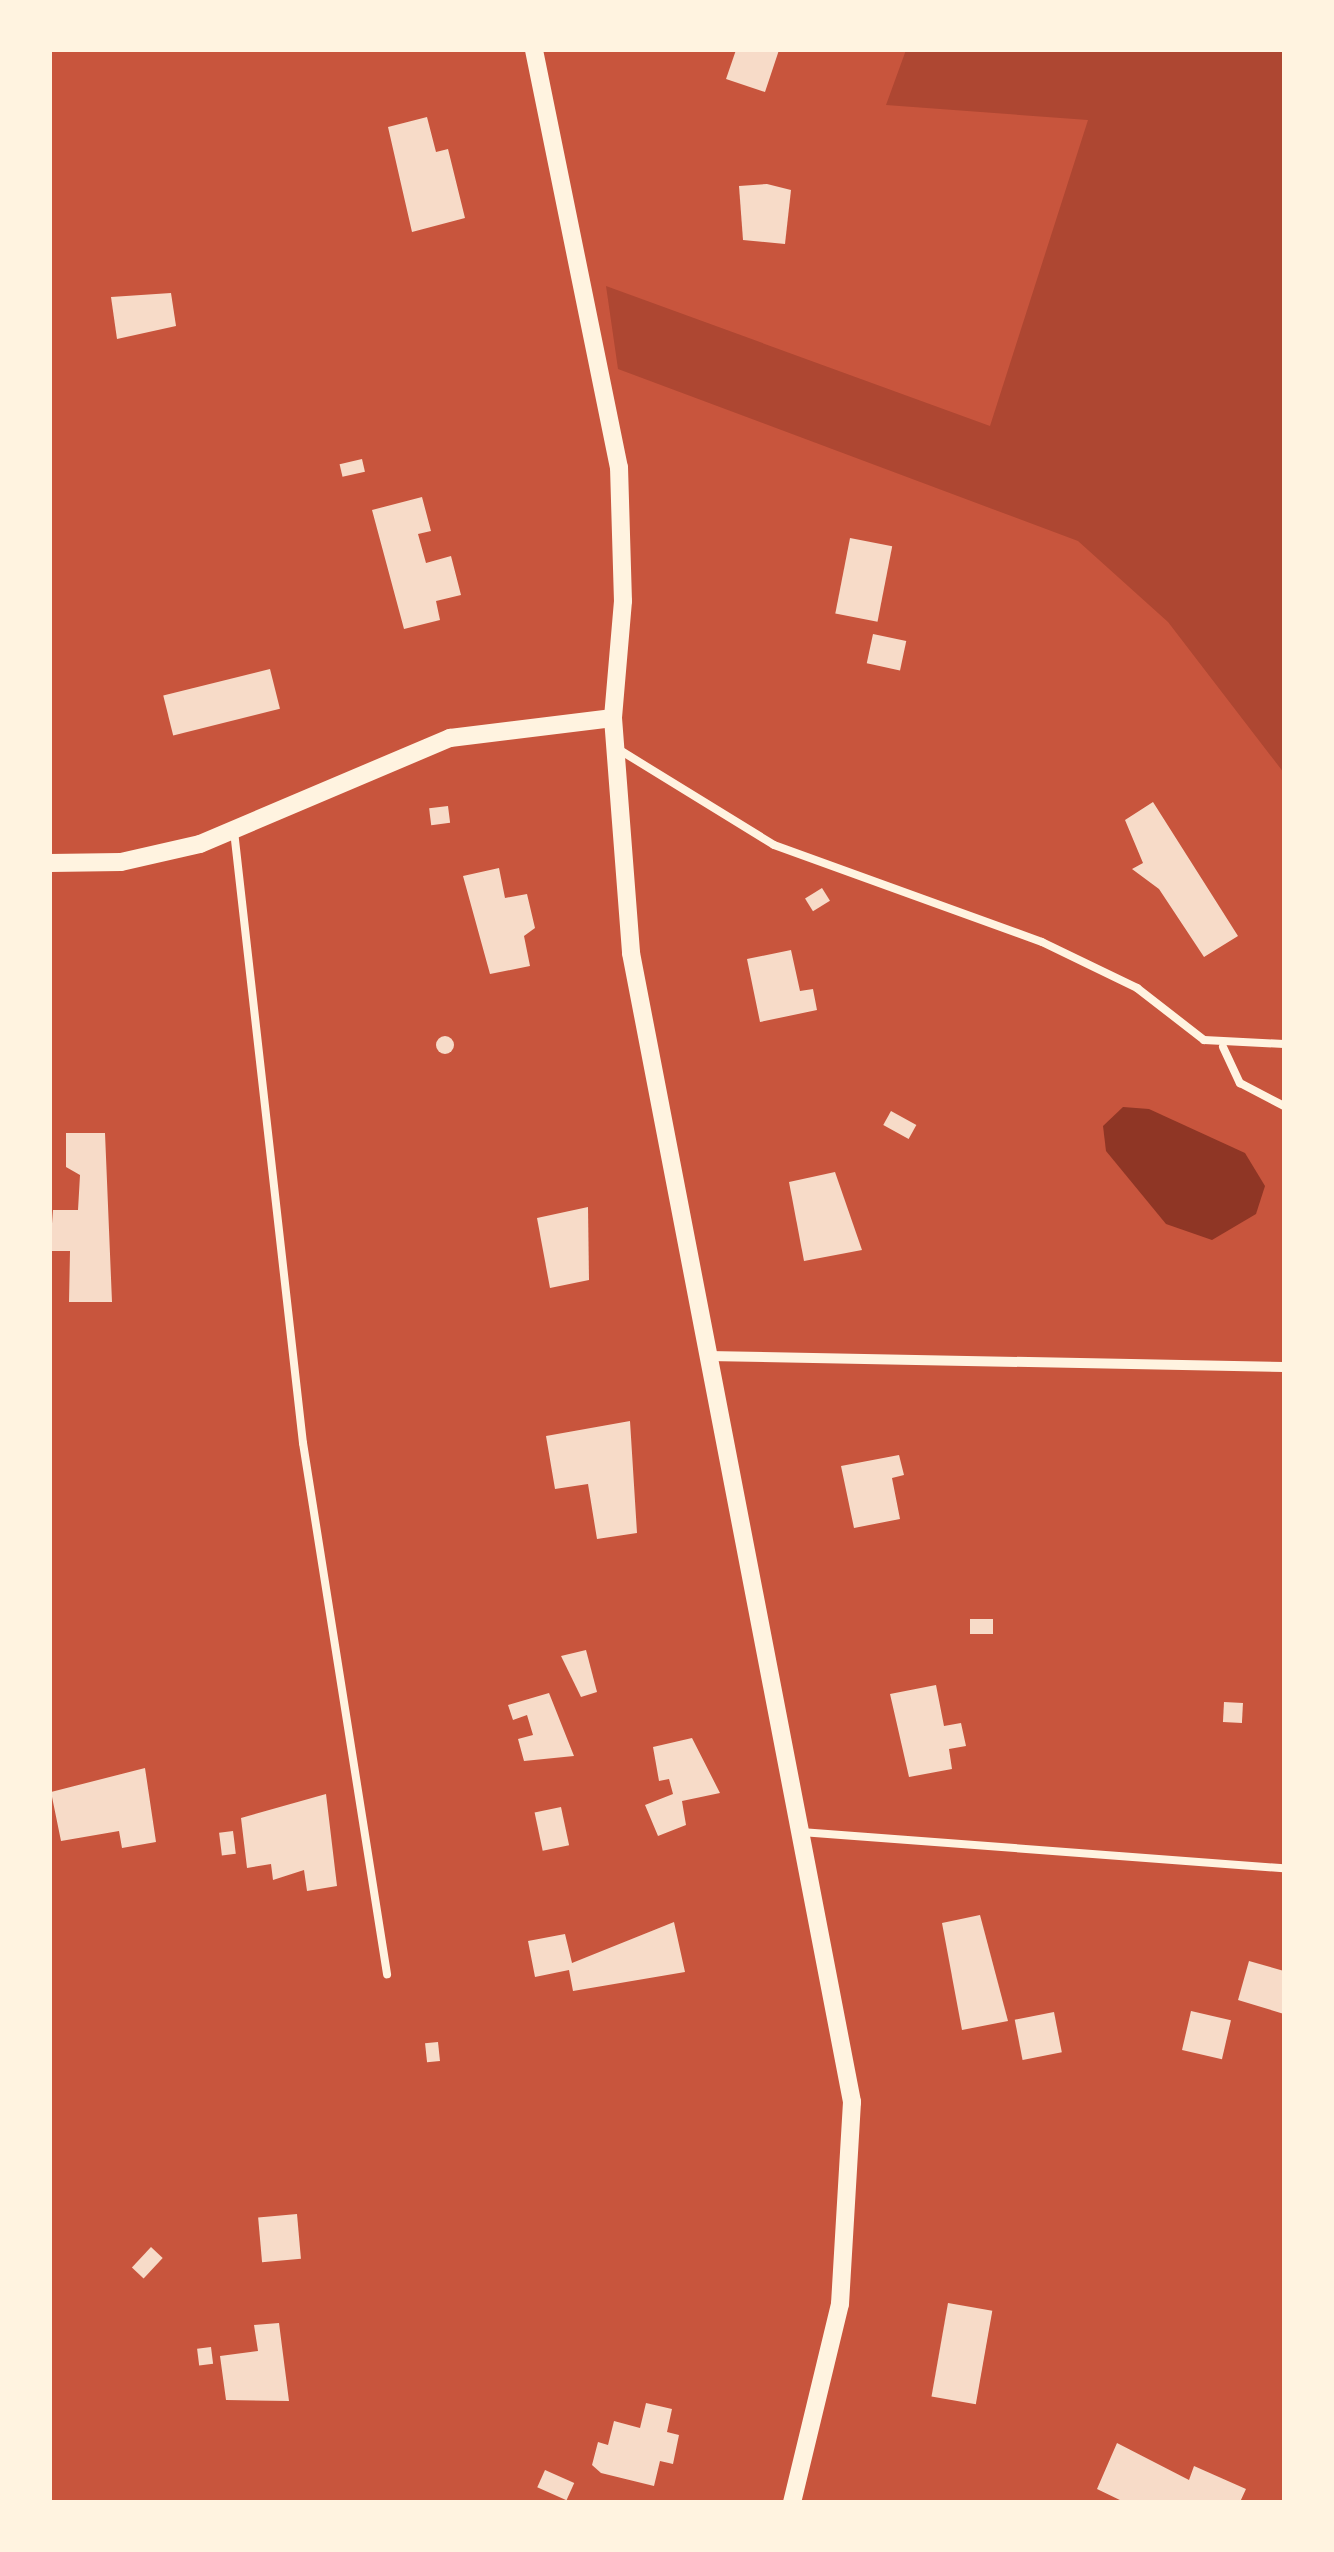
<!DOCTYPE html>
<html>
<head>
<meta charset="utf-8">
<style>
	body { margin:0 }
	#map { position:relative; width:1334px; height:2552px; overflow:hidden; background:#c8553d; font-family:Commissioner,sans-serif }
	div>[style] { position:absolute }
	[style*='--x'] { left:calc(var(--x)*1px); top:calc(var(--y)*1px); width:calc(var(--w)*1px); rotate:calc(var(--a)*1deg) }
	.green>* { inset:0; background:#ae4732 }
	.water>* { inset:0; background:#8f3625 }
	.building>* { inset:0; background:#f7dbc8; transform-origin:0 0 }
	.round { border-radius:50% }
	.service>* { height:8px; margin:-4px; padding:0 4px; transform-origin:4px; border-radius:4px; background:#fff3e0 }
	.minor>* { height:10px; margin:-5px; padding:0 5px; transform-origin:5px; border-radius:5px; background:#fff3e0 }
	.tertiary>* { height:18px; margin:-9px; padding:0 9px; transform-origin:9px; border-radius:9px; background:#fff3e0 }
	span { translate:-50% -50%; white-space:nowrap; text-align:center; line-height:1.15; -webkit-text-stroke:9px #fff3e0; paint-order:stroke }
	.frame { position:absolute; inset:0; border:52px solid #fff3e0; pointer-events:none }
</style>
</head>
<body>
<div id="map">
	<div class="green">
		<i style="clip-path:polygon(906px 50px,1284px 50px,1284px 773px,1168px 622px,1078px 541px,618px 369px,606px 286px,990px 426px,1088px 120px,886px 105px)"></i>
	</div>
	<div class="water">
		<i style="clip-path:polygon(1123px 1107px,1149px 1109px,1245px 1153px,1265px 1186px,1256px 1214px,1212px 1240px,1166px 1224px,1106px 1151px,1103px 1126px)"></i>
	</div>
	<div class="building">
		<i style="clip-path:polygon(736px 50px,779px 50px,765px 92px,726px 79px)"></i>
		<i style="clip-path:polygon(427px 117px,436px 152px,448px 149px,465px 218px,412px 232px,388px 127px)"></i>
		<i style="clip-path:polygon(767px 184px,791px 190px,785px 244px,743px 240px,739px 186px)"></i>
		<i style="clip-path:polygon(171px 293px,176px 326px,117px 339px,111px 297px)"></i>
		<i style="left:362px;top:459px;width:13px;height:23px;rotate:77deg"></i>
		<i style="clip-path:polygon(422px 497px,431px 531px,418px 534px,426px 563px,451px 556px,461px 595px,436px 601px,440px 620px,404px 629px,372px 510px)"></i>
		<i style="left:850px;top:538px;width:43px;height:77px;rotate:11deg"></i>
		<i style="left:873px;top:634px;width:34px;height:30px;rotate:12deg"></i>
		<i style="left:270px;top:669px;width:41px;height:110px;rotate:76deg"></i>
		<i style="clip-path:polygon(1153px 802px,1238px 936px,1204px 957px,1159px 889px,1132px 869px,1143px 863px,1125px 820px)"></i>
		<i style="left:448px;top:806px;width:17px;height:19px;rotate:83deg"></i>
		<i style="clip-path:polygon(499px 868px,505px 898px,527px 894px,535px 928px,524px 936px,530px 966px,490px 974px,463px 876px)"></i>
		<i style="left:822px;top:888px;width:15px;height:20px;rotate:58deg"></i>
		<i style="clip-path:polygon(791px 950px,800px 991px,813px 989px,817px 1010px,760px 1022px,747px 959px)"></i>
		<i class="round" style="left:436px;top:1036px;width:18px;height:18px"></i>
		<i style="left:891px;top:1111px;width:29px;height:16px;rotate:29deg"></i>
		<i style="clip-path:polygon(66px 1133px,105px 1133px,112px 1302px,69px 1302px,70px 1251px,50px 1251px,53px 1210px,78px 1210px,80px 1175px,66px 1167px)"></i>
		<i style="clip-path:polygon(835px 1172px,862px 1250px,804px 1261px,789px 1182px)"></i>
		<i style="clip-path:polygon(588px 1207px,589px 1280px,550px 1288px,537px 1218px)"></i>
		<i style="clip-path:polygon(630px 1421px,637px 1533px,597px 1539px,588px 1484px,555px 1489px,546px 1436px)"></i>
		<i style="clip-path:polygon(899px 1455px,904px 1475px,892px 1478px,900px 1519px,854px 1528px,841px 1466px)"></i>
		<i style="left:970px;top:1619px;width:23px;height:15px"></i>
		<i style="clip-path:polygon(586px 1650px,597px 1692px,581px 1697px,561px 1656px)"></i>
		<i style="clip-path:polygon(936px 1685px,944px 1726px,961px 1723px,966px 1746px,949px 1749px,952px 1769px,909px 1777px,890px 1694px)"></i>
		<i style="clip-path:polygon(549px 1693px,574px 1756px,524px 1761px,518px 1739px,533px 1735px,527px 1715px,513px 1720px,508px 1705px)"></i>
		<i style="left:1224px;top:1702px;width:19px;height:20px;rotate:3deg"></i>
		<i style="clip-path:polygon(692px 1738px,720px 1793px,682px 1801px,686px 1825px,658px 1836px,645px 1805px,673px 1794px,669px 1779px,659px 1781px,653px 1747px)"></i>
		<i style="clip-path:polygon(145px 1768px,156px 1842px,122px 1848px,119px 1831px,61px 1841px,51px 1792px)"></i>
		<i style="clip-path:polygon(326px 1794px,337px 1886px,307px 1891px,304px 1870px,273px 1880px,271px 1864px,247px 1868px,241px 1818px)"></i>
		<i style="left:561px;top:1807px;width:39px;height:27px;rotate:78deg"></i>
		<i style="left:233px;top:1831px;width:23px;height:14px;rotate:83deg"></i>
		<i style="clip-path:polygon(980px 1915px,1008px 2021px,962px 2030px,942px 1923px)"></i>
		<i style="clip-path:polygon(674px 1922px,685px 1972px,573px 1991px,569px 1970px,535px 1977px,528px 1941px,565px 1934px,572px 1963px)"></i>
		<i style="clip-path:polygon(1249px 1961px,1284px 1971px,1284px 2014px,1238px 2000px)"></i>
		<i style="left:1191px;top:2011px;width:41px;height:40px;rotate:13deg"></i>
		<i style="left:1054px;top:2012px;width:41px;height:40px;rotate:79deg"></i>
		<i style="left:438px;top:2042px;width:19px;height:13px;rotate:84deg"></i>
		<i style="left:297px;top:2214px;width:45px;height:39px;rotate:85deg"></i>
		<i style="left:151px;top:2247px;width:16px;height:28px;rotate:43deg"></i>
		<i style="left:948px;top:2303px;width:45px;height:95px;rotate:10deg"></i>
		<i style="clip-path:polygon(279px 2323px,289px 2401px,226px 2400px,220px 2356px,258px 2351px,254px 2325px)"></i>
		<i style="left:211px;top:2347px;width:17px;height:14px;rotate:83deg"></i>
		<i style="clip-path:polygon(646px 2403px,672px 2409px,667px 2432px,679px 2435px,673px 2464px,660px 2461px,654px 2486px,601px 2473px,592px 2465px,598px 2442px,608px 2445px,614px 2421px,640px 2428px)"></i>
		<i style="clip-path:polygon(1117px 2443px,1189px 2480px,1194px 2466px,1246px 2489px,1240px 2502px,1124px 2502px,1097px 2489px)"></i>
		<i style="left:545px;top:2470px;width:32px;height:19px;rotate:24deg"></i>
	</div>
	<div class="service">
		<i style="--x:618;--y:749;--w:183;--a:31.6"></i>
		<i style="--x:774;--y:845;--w:285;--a:19.9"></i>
		<i style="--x:1042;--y:942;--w:106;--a:25.8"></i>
		<i style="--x:1137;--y:988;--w:85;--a:37.8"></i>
		<i style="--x:1204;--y:1040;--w:80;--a:2.9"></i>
		<i style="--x:234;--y:831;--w:616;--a:83.57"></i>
		<i style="--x:303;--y:1443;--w:538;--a:81.01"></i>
		<i style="--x:1223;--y:1047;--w:40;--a:65"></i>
		<i style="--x:1240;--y:1083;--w:50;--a:27.6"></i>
		<i style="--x:801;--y:1832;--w:484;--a:4.3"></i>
	</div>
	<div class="minor">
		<i style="--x:708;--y:1356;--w:576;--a:1.09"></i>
	</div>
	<div class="tertiary">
		<i style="--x:534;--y:50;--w:426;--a:78.5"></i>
		<i style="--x:619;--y:467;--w:134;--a:88.3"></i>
		<i style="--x:623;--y:601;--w:117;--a:94.9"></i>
		<i style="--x:613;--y:718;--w:236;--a:85.6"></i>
		<i style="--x:631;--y:953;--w:1170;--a:79.11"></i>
		<i style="--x:852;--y:2102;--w:202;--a:93.4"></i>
		<i style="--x:840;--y:2304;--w:204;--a:103.6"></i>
		<i style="--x:50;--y:863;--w:71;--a:-0.8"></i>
		<i style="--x:121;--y:862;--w:81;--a:-12.8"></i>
		<i style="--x:200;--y:844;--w:272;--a:-23"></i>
		<i style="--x:450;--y:738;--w:164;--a:-7"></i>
	</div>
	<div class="frame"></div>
</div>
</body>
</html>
